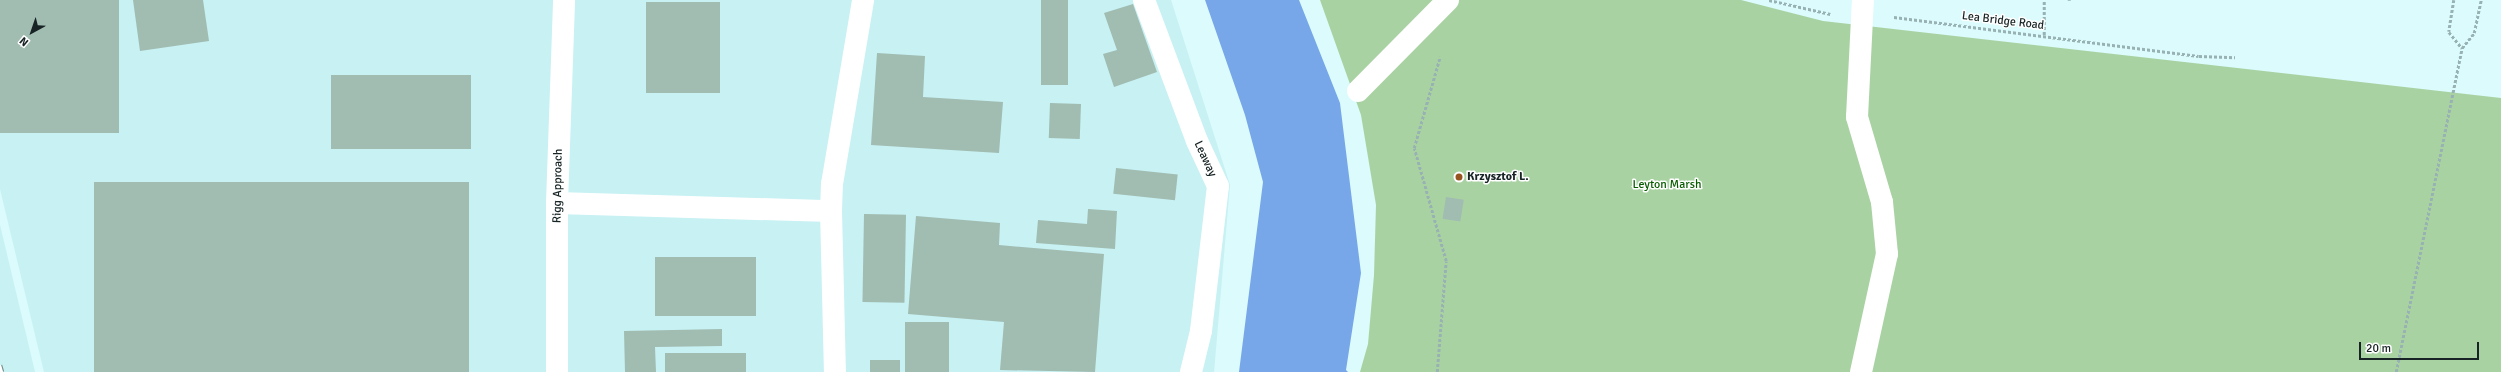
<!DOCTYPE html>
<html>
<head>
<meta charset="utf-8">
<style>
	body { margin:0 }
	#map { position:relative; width:2501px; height:372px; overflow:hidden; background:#dbfbfc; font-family:Signika,sans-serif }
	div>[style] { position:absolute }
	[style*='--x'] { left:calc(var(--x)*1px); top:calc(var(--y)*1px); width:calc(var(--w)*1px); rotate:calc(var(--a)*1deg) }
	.built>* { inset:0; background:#c7f1f3 }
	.green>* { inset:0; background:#a9d2a3 }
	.water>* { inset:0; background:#78a7e9 }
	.building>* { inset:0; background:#a1bcb1; transform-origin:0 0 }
	.path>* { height:2.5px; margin-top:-1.25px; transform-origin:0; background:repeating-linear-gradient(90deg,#98b1b2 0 3px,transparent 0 5px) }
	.minor>* { height:22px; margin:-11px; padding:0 11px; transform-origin:11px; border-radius:11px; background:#fff }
	.rail>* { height:4.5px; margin-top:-2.25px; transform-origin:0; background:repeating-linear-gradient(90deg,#fff 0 9px,#708586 0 18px); box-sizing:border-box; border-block:1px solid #708586 }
	.dots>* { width:11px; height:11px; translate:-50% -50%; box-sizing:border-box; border:2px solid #fff; border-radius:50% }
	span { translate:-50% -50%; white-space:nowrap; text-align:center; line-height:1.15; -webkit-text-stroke:3px #fff; paint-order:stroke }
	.street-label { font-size:12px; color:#172324 }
	.poi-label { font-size:12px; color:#172324; font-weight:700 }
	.left { translate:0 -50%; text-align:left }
	.park-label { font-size:12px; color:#085c00 }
	.north { position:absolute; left:12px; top:12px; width:40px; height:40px; -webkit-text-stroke:3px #fff; paint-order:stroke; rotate:220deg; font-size:11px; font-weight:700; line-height:16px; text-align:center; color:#172324 }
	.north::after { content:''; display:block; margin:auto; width:14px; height:18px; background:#172324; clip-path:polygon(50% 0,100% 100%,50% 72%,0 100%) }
	.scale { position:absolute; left:2359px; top:342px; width:120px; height:18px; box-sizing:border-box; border:2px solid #172324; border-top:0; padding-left:5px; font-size:12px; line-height:14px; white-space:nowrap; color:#172324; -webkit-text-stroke:3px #fff; paint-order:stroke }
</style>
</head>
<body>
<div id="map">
	<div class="built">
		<i style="clip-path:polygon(0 0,1171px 0,1230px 185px,1214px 372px,44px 372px,0 189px)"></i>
		<i style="clip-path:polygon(0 225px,35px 372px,0 372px)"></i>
	</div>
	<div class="green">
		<i style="clip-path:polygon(1320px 0,1741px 0,1823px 21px,2501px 98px,2501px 372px,1360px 372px,1368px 344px,1374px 275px,1376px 205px,1361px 115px)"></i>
	</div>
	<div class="water">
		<i style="clip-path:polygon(1205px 0,1299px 0,1340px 103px,1361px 273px,1346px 370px,1348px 372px,1239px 372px,1263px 182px,1245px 115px)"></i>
	</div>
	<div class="building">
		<i style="left:0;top:0;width:119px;height:133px"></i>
		<i style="clip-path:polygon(133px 0,203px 0,209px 41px,140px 51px)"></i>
		<i style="left:1041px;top:0;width:27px;height:85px"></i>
		<i style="left:646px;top:2px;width:74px;height:91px"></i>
		<i style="clip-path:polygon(1133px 4px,1157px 72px,1114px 87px,1103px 54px,1117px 50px,1104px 13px)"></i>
		<i style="clip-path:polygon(877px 53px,925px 56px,923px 97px,1003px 102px,999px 153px,871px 145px)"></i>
		<i style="left:471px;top:75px;width:74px;height:140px;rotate:90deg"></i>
		<i style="left:1050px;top:103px;width:31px;height:35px;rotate:2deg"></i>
		<i style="left:1116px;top:168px;width:62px;height:26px;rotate:6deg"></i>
		<i style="left:94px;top:182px;width:375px;height:190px"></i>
		<i style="left:1446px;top:197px;width:18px;height:22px;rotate:9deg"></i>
		<i style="clip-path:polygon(1088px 209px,1117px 211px,1115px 249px,1036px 243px,1038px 220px,1087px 224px)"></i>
		<i style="left:864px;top:214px;width:42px;height:88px;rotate:1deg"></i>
		<i style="clip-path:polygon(916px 216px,1000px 223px,999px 245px,1104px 254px,1095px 372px,1000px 370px,1004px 322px,908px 314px)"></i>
		<i style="left:655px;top:257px;width:101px;height:59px"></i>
		<i style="left:905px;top:322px;width:44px;height:50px"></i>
		<i style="clip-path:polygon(722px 329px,722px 346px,655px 347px,656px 372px,625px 372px,624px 331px)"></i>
		<i style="left:665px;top:353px;width:81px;height:19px"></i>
		<i style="left:870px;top:360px;width:30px;height:12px"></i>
	</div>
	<div class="path">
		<i style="--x:1769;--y:0;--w:63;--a:12.9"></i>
		<i style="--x:2454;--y:0;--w:32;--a:99"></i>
		<i style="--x:2449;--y:32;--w:21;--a:51"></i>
		<i style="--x:2069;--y:1;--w:1;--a:-90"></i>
		<i style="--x:1894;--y:17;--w:307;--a:7.3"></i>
		<i style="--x:2199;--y:56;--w:36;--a:2"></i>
		<i style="--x:2044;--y:35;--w:35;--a:-90"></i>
		<i style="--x:1437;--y:372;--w:111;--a:-85.4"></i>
		<i style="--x:1446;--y:261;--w:117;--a:-105.8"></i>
		<i style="--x:1414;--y:148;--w:95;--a:-74.1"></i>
		<i style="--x:2396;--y:372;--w:331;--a:-78.5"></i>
		<i style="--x:2462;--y:48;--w:19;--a:-51"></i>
		<i style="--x:2474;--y:33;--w:34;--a:-78"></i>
	</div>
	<div class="minor">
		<i style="--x:1144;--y:0;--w:151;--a:69.4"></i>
		<i style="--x:1197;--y:141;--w:50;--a:65"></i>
		<i style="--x:1218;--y:186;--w:146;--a:96.7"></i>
		<i style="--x:1201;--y:331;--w:42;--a:103.7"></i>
		<i style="--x:1358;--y:91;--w:128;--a:-45.3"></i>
		<i style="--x:557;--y:203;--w:274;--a:1.7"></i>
		<i style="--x:831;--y:211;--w:161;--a:88.6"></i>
		<i style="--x:831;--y:211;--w:27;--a:-88"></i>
		<i style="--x:832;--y:184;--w:187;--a:-80.4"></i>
		<i style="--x:557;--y:372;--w:169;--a:-90"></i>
		<i style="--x:557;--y:203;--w:203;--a:-88"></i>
		<i style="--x:1861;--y:372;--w:121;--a:-77.6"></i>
		<i style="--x:1887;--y:254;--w:52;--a:-95.5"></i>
		<i style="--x:1882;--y:202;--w:89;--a:-106.4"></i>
		<i style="--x:1857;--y:117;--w:117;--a:-87.1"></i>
	</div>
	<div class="rail">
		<i style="--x:0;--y:365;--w:7;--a:74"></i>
	</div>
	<div class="dots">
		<i style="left:1459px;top:177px;background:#965421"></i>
	</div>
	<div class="street-label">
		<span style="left:2003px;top:21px;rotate:7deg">Lea Bridge Road</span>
		<span style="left:1205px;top:159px;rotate:65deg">Leaway</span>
		<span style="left:558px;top:186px;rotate:-89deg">Rigg Approach</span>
	</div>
	<div class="poi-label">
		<span class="left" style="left:1467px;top:177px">Krzysztof L.</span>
	</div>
	<div class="park-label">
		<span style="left:1667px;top:185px">Leyton Marsh</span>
	</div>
	<div class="north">N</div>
	<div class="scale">20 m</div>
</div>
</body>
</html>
